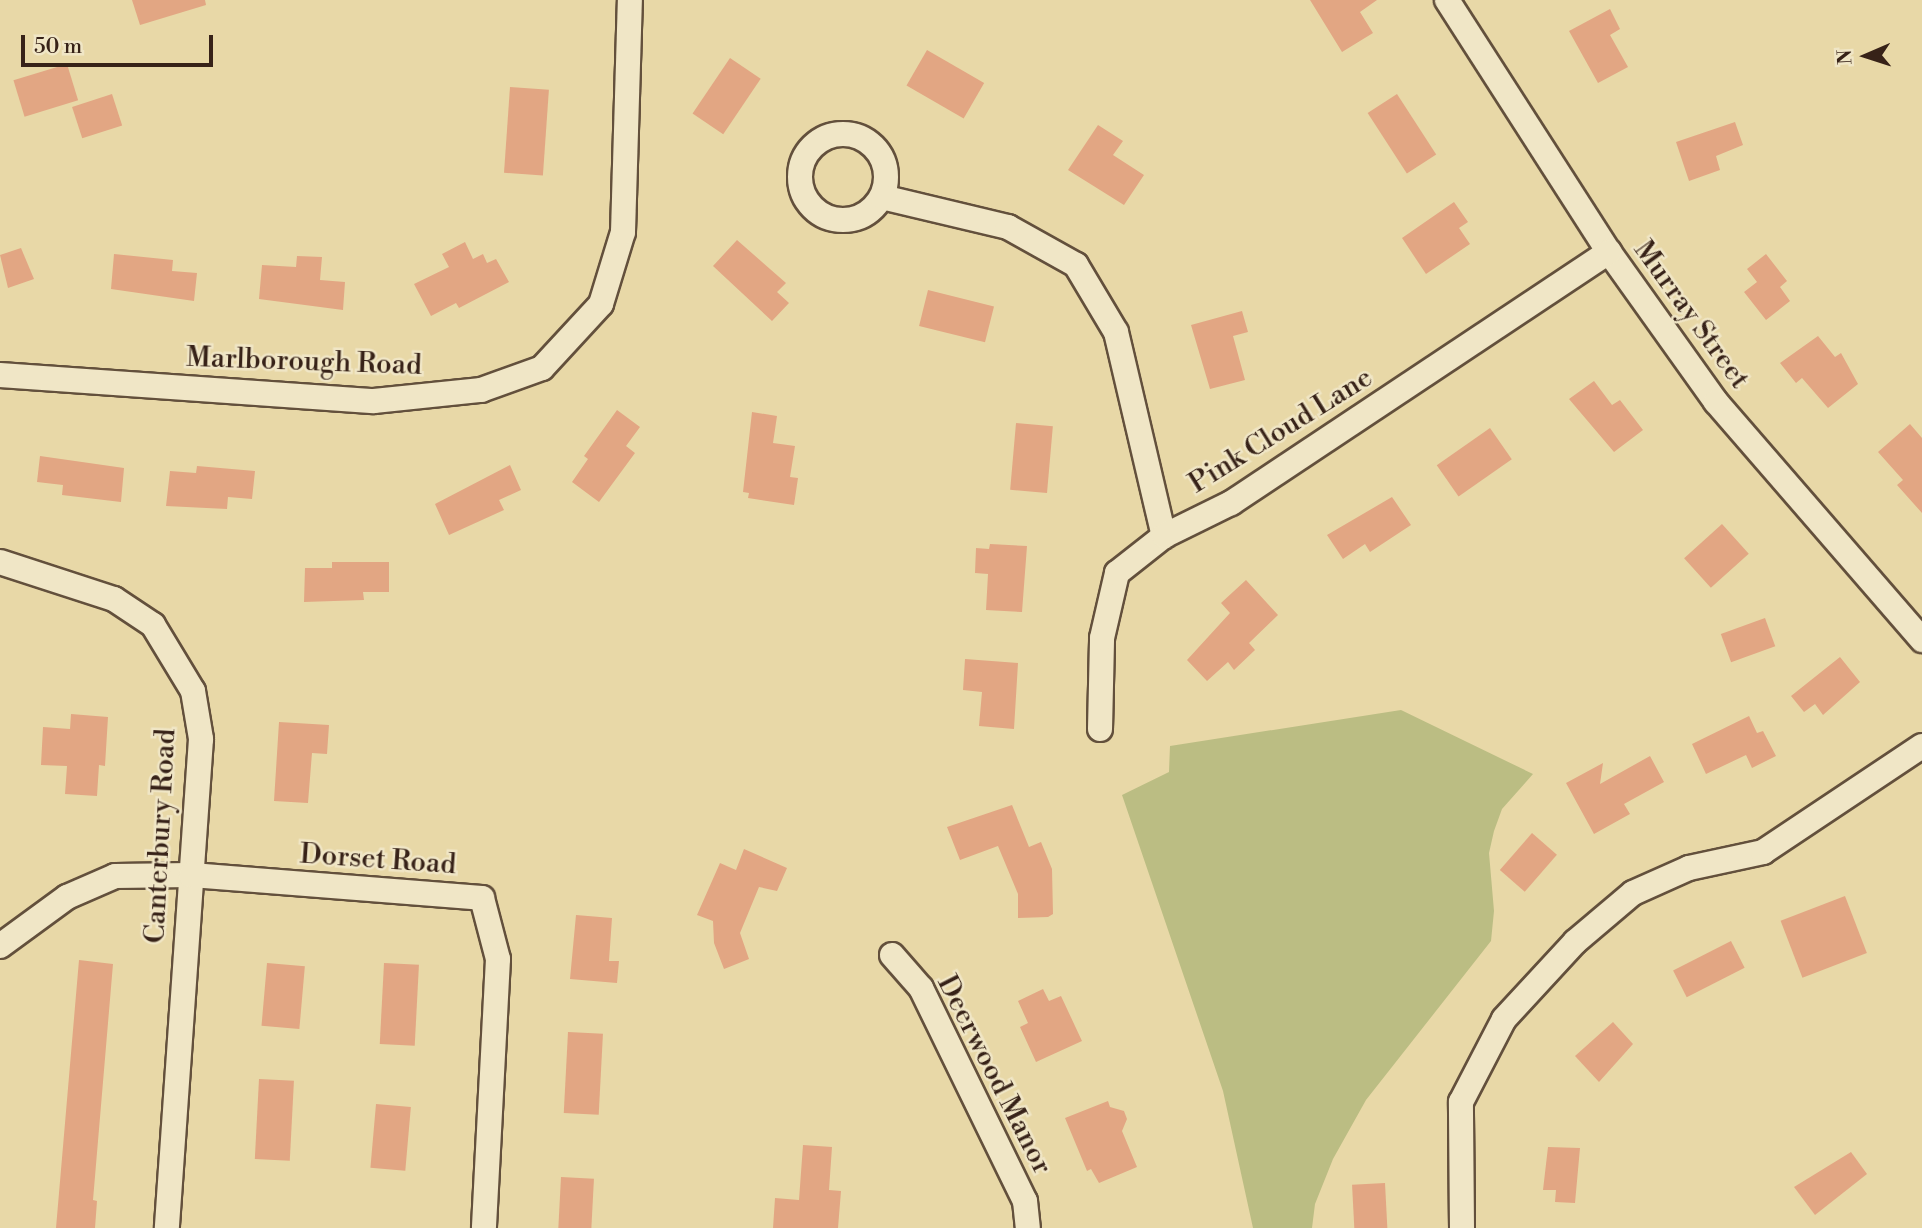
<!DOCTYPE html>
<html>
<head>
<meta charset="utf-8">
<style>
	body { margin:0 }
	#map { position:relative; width:1922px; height:1228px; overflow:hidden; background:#e8d8a7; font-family:"Libre Bodoni",serif }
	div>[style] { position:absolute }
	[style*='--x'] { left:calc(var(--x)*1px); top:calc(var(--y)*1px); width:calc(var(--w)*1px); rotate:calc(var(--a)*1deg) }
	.green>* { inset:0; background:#bbbd83 }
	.building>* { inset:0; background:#e2a683; transform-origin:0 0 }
	.roads { filter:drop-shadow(2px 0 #63503c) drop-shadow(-2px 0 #63503c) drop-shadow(0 2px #63503c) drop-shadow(0 -2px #63503c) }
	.minor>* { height:24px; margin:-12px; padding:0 12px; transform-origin:12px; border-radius:12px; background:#f0e6c6 }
	.minor>.ring { margin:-12px; padding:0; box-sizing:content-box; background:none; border:24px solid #f0e6c6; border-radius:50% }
	span { translate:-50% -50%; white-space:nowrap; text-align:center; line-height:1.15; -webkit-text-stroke:5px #f0e6c6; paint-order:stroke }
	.street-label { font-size:28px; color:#372218 }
	.north { position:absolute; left:1831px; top:21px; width:70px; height:70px; -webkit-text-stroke:5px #f0e6c6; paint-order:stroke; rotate:267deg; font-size:19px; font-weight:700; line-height:28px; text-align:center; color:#372218 }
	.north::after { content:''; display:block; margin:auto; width:24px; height:32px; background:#372218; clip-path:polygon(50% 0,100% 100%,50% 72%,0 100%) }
	.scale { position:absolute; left:21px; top:35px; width:192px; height:32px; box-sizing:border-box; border:4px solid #372218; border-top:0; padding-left:9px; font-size:21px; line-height:24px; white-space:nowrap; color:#372218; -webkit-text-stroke:5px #f0e6c6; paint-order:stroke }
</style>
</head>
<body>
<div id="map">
	<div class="green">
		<i style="clip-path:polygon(1401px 710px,1533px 774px,1502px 809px,1494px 831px,1489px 853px,1494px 911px,1491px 941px,1366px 1100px,1333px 1159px,1315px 1204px,1312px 1228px,1253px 1228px,1223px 1091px,1122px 795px,1169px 772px,1170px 746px)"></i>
	</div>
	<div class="building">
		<i style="clip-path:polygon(132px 0,205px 0,206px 5px,140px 25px)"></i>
		<i style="clip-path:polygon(1310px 0,1377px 0,1360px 12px,1373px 33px,1342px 52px)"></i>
		<i style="clip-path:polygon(1610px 9px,1620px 29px,1610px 35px,1628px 67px,1598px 83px,1569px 31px)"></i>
		<i style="left:927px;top:50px;width:66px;height:41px;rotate:30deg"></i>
		<i style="left:730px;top:58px;width:37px;height:67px;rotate:34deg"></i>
		<i style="left:67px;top:64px;width:38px;height:56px;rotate:73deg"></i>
		<i style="left:510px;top:87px;width:39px;height:86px;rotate:4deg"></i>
		<i style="left:112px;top:94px;width:33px;height:42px;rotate:72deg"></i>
		<i style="left:1397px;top:94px;width:72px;height:35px;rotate:57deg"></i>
		<i style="clip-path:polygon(1735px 122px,1743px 145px,1716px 156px,1720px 170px,1689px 181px,1676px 142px)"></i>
		<i style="clip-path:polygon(1098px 125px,1123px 141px,1113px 155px,1144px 175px,1124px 205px,1068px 170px)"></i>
		<i style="clip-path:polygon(1454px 202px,1468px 222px,1459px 228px,1470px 244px,1426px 274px,1402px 238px)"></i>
		<i style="clip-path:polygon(737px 240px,786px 283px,777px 292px,789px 303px,772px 321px,713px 266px)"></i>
		<i style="clip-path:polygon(465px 242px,473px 259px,483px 254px,487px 263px,496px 259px,509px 282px,459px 308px,456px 303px,431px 316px,414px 284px,449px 267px,442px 254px)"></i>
		<i style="clip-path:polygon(21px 248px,34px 279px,8px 288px,0 255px)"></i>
		<i style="clip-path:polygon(114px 254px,173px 260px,172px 271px,197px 273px,194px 301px,111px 289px)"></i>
		<i style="clip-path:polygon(1766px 254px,1787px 281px,1780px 287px,1790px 301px,1766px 320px,1744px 292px,1757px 282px,1747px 269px)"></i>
		<i style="clip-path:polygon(297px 256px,322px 257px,320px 280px,345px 282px,343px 310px,259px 299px,262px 265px,296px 267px)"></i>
		<i style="left:928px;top:290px;width:68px;height:37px;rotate:14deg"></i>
		<i style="clip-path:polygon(1242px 311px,1248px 332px,1233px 336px,1245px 380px,1210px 389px,1191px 325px)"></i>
		<i style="clip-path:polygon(1818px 336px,1835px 357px,1841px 353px,1858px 384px,1828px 408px,1802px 378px,1796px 383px,1780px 363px)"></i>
		<i style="clip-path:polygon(1594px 381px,1612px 405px,1620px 400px,1643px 430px,1614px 452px,1569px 399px)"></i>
		<i style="clip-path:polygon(617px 410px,640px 427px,626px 446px,635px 453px,599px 502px,572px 482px,588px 459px,584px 456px)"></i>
		<i style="clip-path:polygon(752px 412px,777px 416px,773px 443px,795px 446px,790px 477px,798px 478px,794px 505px,748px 498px,749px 493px,743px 492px)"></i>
		<i style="left:1016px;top:423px;width:37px;height:67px;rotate:5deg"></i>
		<i style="clip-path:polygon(1910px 424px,1922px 438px,1922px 513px,1897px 485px,1903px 480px,1878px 452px)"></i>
		<i style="left:1490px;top:428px;width:38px;height:65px;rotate:55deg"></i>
		<i style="clip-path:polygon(40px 456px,124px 468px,121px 502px,62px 495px,63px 485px,37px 482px)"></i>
		<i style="clip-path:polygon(510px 465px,521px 490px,499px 500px,504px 510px,449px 535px,435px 504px)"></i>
		<i style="clip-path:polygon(197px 466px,255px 471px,252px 499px,228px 497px,227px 509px,166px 506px,170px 471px,196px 473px)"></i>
		<i style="clip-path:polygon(1392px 497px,1411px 525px,1370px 552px,1365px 544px,1343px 559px,1327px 535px)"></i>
		<i style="left:1722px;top:524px;width:40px;height:51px;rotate:48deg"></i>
		<i style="clip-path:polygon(990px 544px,1027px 546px,1022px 612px,986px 610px,988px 574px,975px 573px,976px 548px,989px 549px)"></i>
		<i style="clip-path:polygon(332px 562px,389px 562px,389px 592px,363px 592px,364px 600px,304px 602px,305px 568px,332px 568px)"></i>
		<i style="clip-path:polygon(1246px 580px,1278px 615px,1249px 643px,1255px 650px,1234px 670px,1228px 662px,1207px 681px,1187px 660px,1230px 613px,1221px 603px)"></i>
		<i style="left:1765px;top:618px;width:30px;height:47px;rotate:70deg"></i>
		<i style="clip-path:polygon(1840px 657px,1860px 682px,1823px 715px,1815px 704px,1804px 712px,1791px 696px)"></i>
		<i style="clip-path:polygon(965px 659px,1018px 663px,1014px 729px,979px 726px,982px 692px,963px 690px)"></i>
		<i style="clip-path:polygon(71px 714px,108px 717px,105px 766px,99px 765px,97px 796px,65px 794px,67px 766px,41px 765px,43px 727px,70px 729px)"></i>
		<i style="clip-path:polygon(1749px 716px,1757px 733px,1763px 731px,1776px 756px,1752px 768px,1746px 755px,1706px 774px,1692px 744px)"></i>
		<i style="clip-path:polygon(279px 722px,329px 725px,327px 754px,312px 753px,308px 803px,274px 801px)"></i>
		<i style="clip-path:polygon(1650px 756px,1664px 782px,1624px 804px,1630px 814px,1594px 834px,1566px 783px,1603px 763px,1600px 784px)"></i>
		<i style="clip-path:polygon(1012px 805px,1029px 847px,1041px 842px,1052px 869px,1053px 914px,1048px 917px,1018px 918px,1018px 894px,998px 846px,960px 860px,947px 827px)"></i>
		<i style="left:1532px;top:833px;width:33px;height:49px;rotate:41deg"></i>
		<i style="clip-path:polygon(744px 849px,787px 868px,777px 891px,759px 887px,740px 933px,749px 959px,724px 969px,714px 943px,713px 921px,697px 915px,720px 863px,736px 870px)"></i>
		<i style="left:1845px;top:896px;width:61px;height:69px;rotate:69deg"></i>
		<i style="clip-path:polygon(576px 915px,612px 918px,609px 961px,619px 961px,617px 983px,570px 979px)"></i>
		<i style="left:1731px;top:941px;width:30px;height:65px;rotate:63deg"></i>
		<i style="clip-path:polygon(79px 960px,113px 964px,93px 1200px,97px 1201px,95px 1228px,56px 1228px)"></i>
		<i style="left:267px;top:963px;width:38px;height:63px;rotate:5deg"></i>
		<i style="left:384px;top:963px;width:35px;height:81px;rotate:3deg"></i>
		<i style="clip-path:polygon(1043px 989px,1049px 1001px,1061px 996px,1082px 1041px,1036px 1062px,1020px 1027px,1028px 1023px,1018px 1001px)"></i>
		<i style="clip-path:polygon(1613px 1022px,1633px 1044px,1599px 1082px,1575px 1056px)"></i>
		<i style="left:568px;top:1032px;width:35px;height:81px;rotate:3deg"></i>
		<i style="left:259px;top:1079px;width:35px;height:80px;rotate:3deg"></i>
		<i style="clip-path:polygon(1108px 1101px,1110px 1107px,1124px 1111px,1127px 1119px,1122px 1131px,1137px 1167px,1099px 1183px,1091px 1169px,1087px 1171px,1065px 1118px)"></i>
		<i style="left:376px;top:1104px;width:35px;height:64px;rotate:5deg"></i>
		<i style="clip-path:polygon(803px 1145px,832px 1147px,829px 1190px,841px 1191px,838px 1228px,773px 1228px,775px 1198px,799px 1200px)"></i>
		<i style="clip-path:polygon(1548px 1147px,1580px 1148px,1575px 1203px,1555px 1202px,1556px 1190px,1543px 1190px)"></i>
		<i style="clip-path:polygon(1851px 1152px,1867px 1174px,1815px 1215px,1794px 1187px)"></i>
		<i style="left:561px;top:1177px;width:33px;height:51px;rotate:3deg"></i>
		<i style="left:1385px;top:1183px;width:45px;height:33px;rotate:87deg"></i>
	</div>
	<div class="roads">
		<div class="minor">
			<i style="--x:1447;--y:0;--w:300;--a:57.3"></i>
			<i style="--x:1609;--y:252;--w:184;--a:54.5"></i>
			<i style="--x:1716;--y:402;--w:315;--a:49.1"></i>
			<i class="ring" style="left:800px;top:134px;width:62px;height:62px"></i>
			<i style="--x:882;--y:197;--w:130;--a:13.4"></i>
			<i style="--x:1008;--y:227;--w:78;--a:29.2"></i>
			<i style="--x:1076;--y:265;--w:78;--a:59.2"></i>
			<i style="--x:1116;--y:332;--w:210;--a:76.8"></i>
			<i style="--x:0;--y:375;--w:375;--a:4"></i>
			<i style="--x:374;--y:401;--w:108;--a:-5.9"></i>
			<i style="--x:481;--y:390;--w:65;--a:-19.8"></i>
			<i style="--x:542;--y:368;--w:87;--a:-47.3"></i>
			<i style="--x:601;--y:304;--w:75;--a:-73"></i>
			<i style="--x:623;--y:232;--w:232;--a:-88.3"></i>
			<i style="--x:0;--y:562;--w:120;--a:18"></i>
			<i style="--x:114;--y:599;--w:47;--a:33.7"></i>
			<i style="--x:153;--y:625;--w:77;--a:58.8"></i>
			<i style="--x:193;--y:691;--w:49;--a:80.5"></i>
			<i style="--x:201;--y:739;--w:490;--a:94"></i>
			<i style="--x:1100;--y:729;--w:91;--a:-88.7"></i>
			<i style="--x:1102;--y:638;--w:67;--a:-77"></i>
			<i style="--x:1117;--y:573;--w:60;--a:-38.2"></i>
			<i style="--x:1164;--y:536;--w:75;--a:-26.2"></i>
			<i style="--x:1231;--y:503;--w:454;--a:-33.6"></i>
			<i style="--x:0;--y:946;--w:83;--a:-36.2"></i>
			<i style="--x:67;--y:897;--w:52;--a:-23.6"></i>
			<i style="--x:115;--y:876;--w:76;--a:-0.8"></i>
			<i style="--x:191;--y:875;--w:292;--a:4.5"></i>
			<i style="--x:482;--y:898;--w:63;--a:75.3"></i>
			<i style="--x:498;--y:959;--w:269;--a:93"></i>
			<i style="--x:892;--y:955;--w:44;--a:48.7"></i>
			<i style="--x:921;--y:988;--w:237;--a:64"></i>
			<i style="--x:1025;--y:1201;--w:27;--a:84"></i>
			<i style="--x:1462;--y:1228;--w:126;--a:-90.5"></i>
			<i style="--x:1461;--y:1102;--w:93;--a:-62.6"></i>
			<i style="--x:1504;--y:1019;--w:105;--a:-47.3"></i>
			<i style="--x:1575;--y:942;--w:76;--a:-40.2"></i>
			<i style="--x:1633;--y:893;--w:61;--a:-24.1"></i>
			<i style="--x:1689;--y:868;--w:76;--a:-12.2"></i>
			<i style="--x:1763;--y:852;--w:191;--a:-33.7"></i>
		</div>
	</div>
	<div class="street-label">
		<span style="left:1691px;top:315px;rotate:54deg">Murray Street</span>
		<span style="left:304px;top:362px;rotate:2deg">Marlborough Road</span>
		<span style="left:1281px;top:431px;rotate:-32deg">Pink Cloud Lane</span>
		<span style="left:161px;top:836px;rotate:-87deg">Canterbury Road</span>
		<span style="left:378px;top:860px;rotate:4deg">Dorset Road</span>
		<span style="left:994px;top:1075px;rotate:63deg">Deerwood Manor</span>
	</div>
	<div class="north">N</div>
	<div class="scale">50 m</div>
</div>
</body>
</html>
